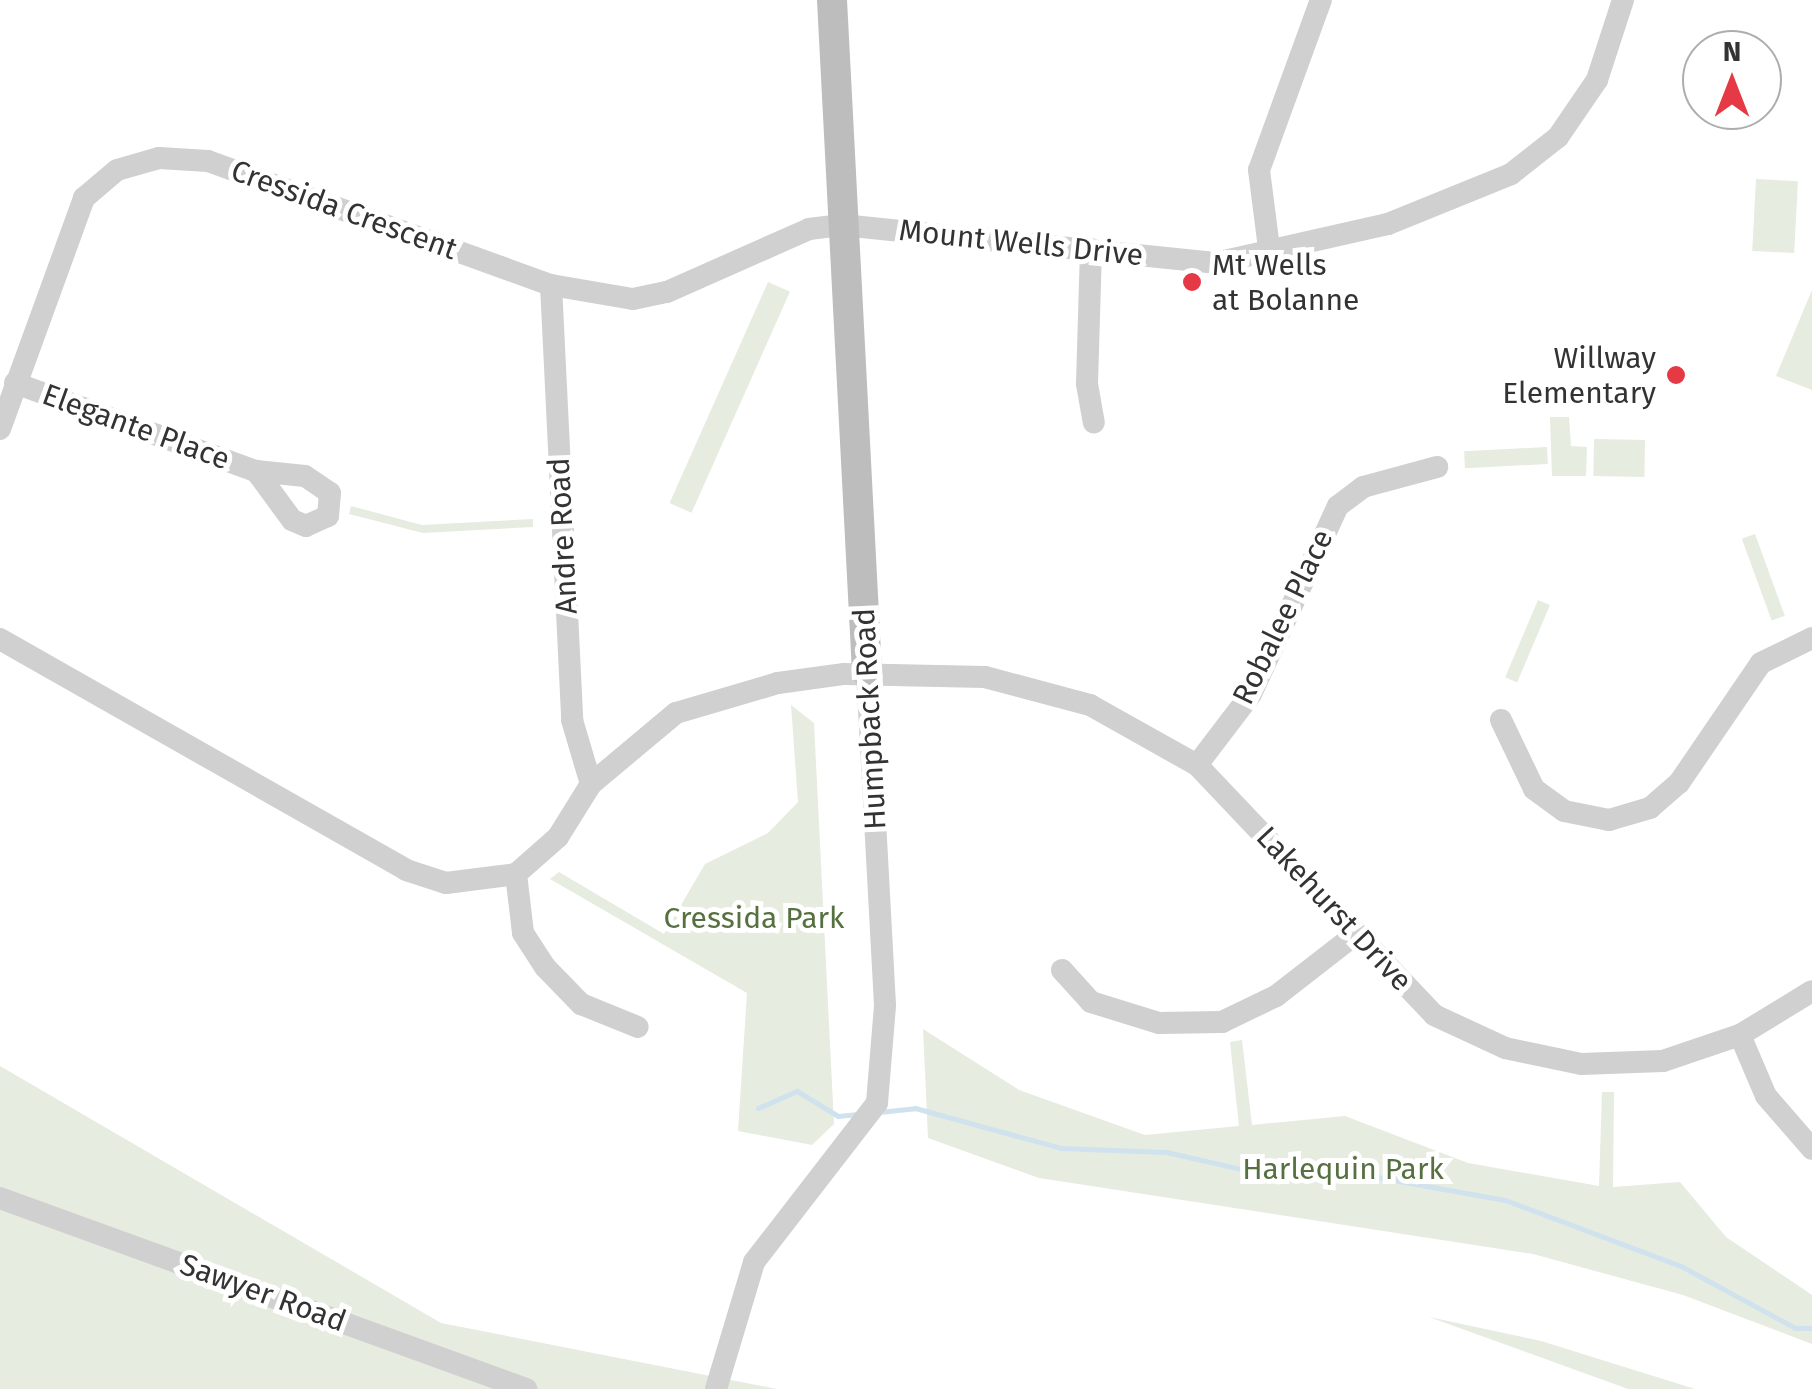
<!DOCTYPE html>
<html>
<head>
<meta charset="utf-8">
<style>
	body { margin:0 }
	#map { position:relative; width:1812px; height:1389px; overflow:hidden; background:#fff; font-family:"Fira Sans",sans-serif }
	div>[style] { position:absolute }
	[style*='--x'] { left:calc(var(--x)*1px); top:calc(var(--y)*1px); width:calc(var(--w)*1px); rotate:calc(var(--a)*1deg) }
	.green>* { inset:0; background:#e6ecdf; transform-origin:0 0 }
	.stream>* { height:5px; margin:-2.5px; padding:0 2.5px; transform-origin:2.5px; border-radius:2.5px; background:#cfe2ee }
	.street>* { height:22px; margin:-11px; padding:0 11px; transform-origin:11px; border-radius:11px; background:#d0d0d0 }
	.secondary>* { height:30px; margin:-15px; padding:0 15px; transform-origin:15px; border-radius:15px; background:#bdbdbd }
	.dots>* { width:28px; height:28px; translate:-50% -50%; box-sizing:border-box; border:5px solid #fff; border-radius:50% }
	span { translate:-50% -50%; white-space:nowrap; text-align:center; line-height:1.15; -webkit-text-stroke:10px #fff; paint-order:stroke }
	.street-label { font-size:30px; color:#333 }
	.poi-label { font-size:30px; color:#333 }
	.left { translate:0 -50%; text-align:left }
	.right { translate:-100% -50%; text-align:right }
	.park-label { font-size:30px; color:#56703f }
	.north { position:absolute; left:1682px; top:30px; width:100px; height:100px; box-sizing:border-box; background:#fff; border:2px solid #adadad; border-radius:50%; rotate:0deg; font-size:28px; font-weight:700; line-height:40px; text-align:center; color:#333 }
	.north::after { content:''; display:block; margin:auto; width:35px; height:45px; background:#e63946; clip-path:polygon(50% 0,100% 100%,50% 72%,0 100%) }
</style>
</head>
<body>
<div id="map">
	<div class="green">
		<i style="left:1756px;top:179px;width:42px;height:72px;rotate:3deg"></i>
		<i style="left:768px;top:282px;width:24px;height:242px;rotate:24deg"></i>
		<i style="clip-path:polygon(1812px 290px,1812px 390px,1776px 376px)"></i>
		<i style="clip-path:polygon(1550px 417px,1569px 417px,1571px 446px,1587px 447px,1586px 476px,1552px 476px)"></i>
		<i style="left:1594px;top:439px;width:51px;height:37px;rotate:1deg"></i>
		<i style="left:1547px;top:447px;width:17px;height:83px;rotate:87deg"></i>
		<i style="clip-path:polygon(351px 506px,422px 525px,533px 519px,533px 527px,423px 533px,349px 514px)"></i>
		<i style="left:1755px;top:534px;width:87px;height:14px;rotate:70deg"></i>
		<i style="left:1538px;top:600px;width:13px;height:84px;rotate:23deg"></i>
		<i style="clip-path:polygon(791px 705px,814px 723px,834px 1124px,812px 1145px,738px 1131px,747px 993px,550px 879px,559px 872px,664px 934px,705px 864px,768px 833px,798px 802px)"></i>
		<i style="clip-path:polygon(923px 1029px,1019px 1090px,1145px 1135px,1239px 1126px,1230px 1042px,1242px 1040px,1252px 1125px,1345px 1116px,1468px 1163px,1599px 1186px,1602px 1092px,1614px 1092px,1613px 1187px,1680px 1182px,1726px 1237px,1812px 1295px,1812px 1344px,1683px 1295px,1533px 1254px,1039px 1178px,928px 1138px)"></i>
		<i style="clip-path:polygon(0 1066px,441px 1323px,777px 1389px,0 1389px)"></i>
		<i style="clip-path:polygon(1429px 1317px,1541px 1341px,1695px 1389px,1628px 1389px)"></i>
	</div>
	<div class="stream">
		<i style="--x:758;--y:1108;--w:43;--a:-23.6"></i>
		<i style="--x:797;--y:1091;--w:48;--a:31.4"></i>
		<i style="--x:838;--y:1116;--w:20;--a:-6"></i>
		<i style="--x:879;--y:1112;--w:36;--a:-6"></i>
		<i style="--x:915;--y:1108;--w:151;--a:15.3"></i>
		<i style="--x:1061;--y:1148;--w:105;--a:2.2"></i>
		<i style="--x:1166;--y:1152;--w:99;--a:12.8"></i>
		<i style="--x:1263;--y:1174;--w:97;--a:0"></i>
		<i style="--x:1360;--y:1174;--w:147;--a:10.2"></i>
		<i style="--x:1505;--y:1200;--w:188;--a:20.6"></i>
		<i style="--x:1681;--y:1266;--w:130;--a:28.5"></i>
		<i style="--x:1795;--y:1328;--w:17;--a:0"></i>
	</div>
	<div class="street">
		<i style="--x:1091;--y:249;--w:135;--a:91.7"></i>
		<i style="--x:1087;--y:384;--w:39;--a:80"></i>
		<i style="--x:1270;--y:256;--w:87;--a:-97.3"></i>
		<i style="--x:1259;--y:170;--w:181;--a:-70"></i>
		<i style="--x:551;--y:285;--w:436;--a:87.2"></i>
		<i style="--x:572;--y:720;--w:67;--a:73.5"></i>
		<i style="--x:15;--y:383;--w:257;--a:20.1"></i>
		<i style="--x:256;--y:471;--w:49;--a:5.8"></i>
		<i style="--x:305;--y:476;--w:30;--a:34"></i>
		<i style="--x:330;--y:493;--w:23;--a:95"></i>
		<i style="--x:328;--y:516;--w:24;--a:156"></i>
		<i style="--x:306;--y:526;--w:15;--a:-157"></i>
		<i style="--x:292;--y:520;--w:61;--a:-126.3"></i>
		<i style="--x:0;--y:429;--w:246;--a:-70"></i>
		<i style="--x:84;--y:198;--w:43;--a:-40.3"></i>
		<i style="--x:117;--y:170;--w:44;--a:-15.9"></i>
		<i style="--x:159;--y:158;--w:49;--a:3.5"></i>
		<i style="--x:208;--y:161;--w:365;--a:19.9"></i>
		<i style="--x:551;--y:285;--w:83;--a:9.7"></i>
		<i style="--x:633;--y:299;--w:35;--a:-12"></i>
		<i style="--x:667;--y:292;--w:155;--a:-23.9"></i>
		<i style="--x:809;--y:229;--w:33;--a:-7"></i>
		<i style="--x:842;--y:225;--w:375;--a:5.8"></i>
		<i style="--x:1215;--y:263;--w:177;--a:-12.7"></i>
		<i style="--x:1388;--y:224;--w:133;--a:-22.1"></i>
		<i style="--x:1511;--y:174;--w:60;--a:-38.2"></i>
		<i style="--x:1558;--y:137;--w:69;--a:-55.6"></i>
		<i style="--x:1597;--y:80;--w:84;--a:-72"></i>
		<i style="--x:0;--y:639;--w:467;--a:29.6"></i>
		<i style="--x:406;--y:870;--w:42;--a:18"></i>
		<i style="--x:446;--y:883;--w:71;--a:-7.3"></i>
		<i style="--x:516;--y:874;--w:56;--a:-41.4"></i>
		<i style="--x:558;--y:837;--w:62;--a:-58.1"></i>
		<i style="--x:591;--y:784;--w:111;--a:-39.9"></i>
		<i style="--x:676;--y:713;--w:106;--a:-16.4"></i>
		<i style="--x:778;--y:683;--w:67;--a:-7.8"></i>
		<i style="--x:844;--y:674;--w:141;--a:1.2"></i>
		<i style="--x:985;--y:677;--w:109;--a:14.9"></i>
		<i style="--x:1090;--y:705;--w:123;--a:29.3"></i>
		<i style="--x:1197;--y:765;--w:344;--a:46.5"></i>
		<i style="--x:1434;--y:1015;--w:78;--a:24.9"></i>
		<i style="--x:1505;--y:1048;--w:78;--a:11.9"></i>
		<i style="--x:1581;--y:1064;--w:82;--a:-2.1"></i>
		<i style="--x:1663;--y:1061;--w:81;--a:-18.7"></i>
		<i style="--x:1740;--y:1035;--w:84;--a:-31.4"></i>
		<i style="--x:1501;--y:720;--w:76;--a:64.4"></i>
		<i style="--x:1534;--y:789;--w:37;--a:36"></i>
		<i style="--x:1564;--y:811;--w:46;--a:11.3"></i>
		<i style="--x:1609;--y:820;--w:43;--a:-16.3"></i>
		<i style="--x:1650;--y:808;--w:38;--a:-41"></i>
		<i style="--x:1679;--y:783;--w:145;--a:-55.7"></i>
		<i style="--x:1761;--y:663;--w:57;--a:-26.1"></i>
		<i style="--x:1197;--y:765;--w:89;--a:-52.7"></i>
		<i style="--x:1251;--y:694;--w:207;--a:-65.2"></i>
		<i style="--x:1338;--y:506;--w:31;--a:-37"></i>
		<i style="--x:1363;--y:487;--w:77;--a:-15.1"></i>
		<i style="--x:516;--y:874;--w:59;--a:83.2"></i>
		<i style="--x:523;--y:933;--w:40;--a:57.1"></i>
		<i style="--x:545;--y:967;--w:52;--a:45.8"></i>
		<i style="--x:581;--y:1004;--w:61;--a:22"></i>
		<i style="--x:1062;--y:970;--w:43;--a:47.8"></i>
		<i style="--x:1091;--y:1002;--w:71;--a:17.2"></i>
		<i style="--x:1159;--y:1023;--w:63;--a:-0.9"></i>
		<i style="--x:1222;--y:1022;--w:60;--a:-25.7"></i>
		<i style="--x:1276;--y:996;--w:96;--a:-37.8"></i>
		<i style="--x:1740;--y:1035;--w:66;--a:66.9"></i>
		<i style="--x:1766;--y:1096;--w:70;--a:49"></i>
		<i style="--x:0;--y:1198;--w:560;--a:19.96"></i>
		<i style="--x:716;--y:1389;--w:133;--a:-73.3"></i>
		<i style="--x:754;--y:1262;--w:201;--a:-52.3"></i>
		<i style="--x:877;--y:1103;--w:98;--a:-85.3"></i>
		<i style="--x:885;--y:1005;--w:333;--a:-93.1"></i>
	</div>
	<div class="secondary">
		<i style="--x:832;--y:0;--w:673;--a:87.02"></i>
	</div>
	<div class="dots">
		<i style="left:1192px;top:282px;background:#e63946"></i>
		<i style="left:1676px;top:375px;background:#e63946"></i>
	</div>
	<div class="street-label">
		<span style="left:344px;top:210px;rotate:20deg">Cressida Crescent</span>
		<span style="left:1021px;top:243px;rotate:6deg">Mount Wells Drive</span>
		<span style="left:136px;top:427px;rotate:20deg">Elegante Place</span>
		<span style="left:563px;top:536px;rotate:-93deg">Andre Road</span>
		<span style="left:1283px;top:617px;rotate:-64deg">Robalee Place</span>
		<span style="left:870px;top:719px;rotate:-93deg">Humpback Road</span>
		<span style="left:1334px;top:909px;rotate:47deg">Lakehurst Drive</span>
		<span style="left:263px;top:1293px;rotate:20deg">Sawyer Road</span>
	</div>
	<div class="poi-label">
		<span class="left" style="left:1212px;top:282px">Mt Wells<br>at Bolanne</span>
		<span class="right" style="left:1656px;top:375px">Willway<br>Elementary</span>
	</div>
	<div class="park-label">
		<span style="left:754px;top:918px">Cressida Park</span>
		<span style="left:1343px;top:1169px">Harlequin Park</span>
	</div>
	<div class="north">N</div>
</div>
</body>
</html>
